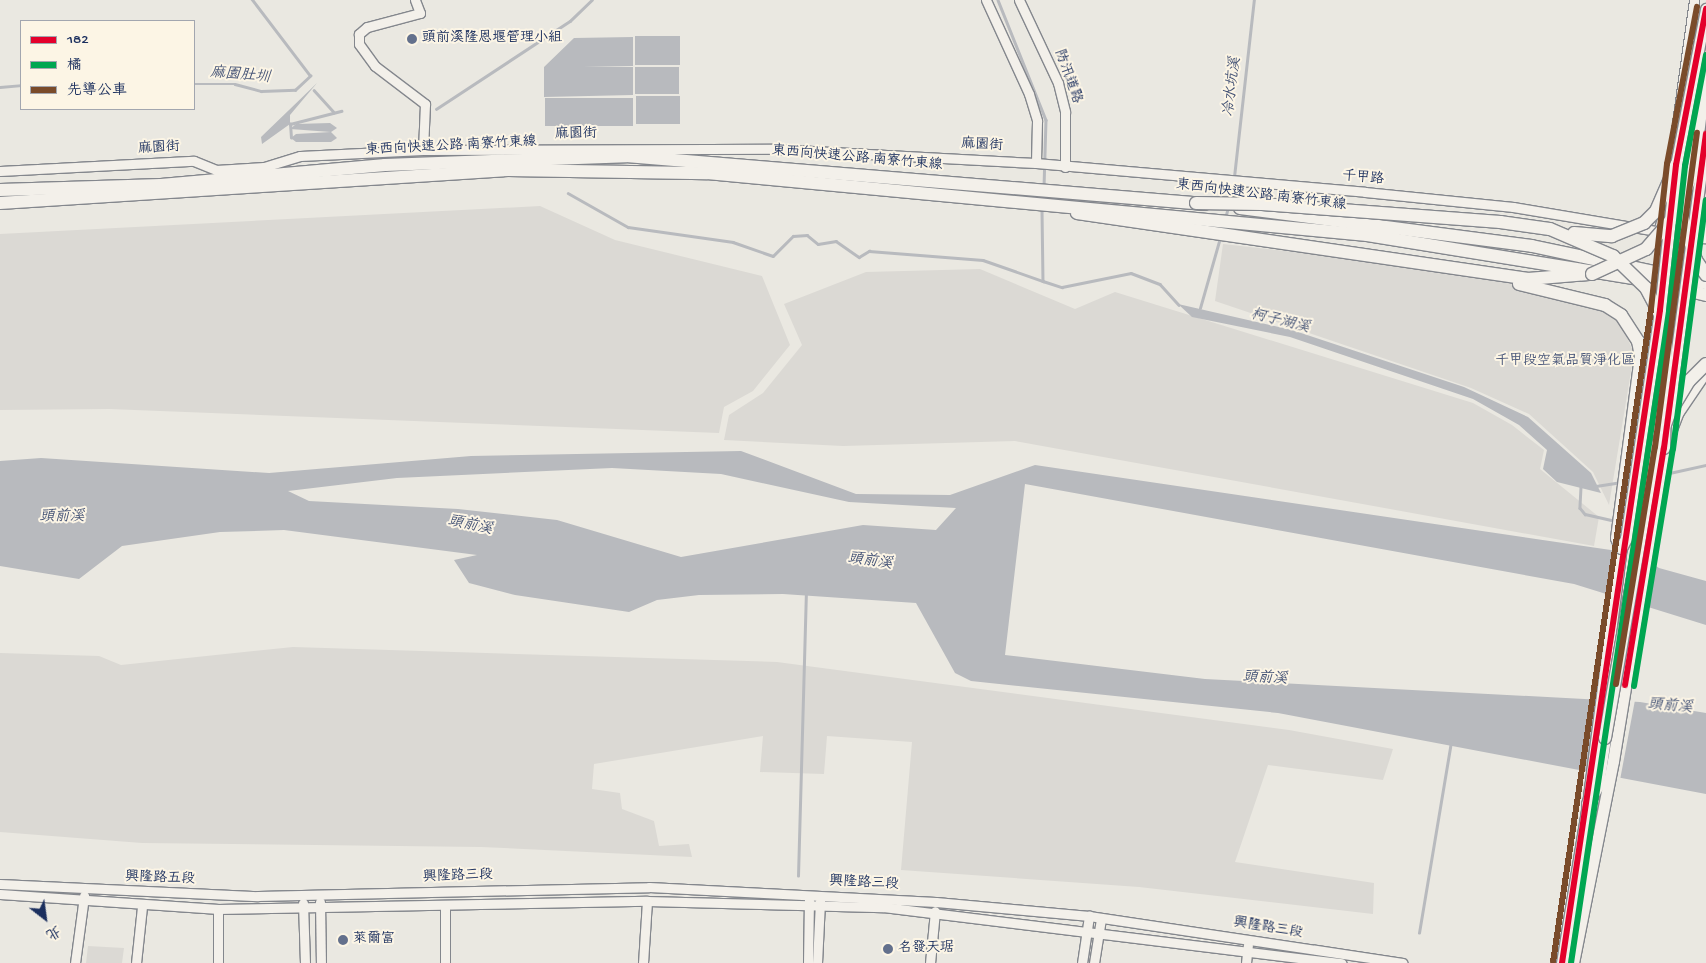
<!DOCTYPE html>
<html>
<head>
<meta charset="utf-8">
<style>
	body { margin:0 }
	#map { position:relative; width:1706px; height:963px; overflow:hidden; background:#eae8e1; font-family:"Gochi Hand","LXGW WenKai TC",sans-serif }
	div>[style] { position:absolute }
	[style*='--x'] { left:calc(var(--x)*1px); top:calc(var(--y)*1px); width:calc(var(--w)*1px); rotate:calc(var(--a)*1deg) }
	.green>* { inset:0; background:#dbd9d4 }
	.water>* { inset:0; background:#b8babe; transform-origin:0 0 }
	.pier>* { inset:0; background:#eae8e1 }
	.stream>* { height:2.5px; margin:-1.25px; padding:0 1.25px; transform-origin:1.25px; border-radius:1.25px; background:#b8babe }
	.roads { filter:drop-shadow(1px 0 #84878d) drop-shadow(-1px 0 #84878d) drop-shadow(0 1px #84878d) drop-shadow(0 -1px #84878d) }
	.minor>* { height:9px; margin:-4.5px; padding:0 4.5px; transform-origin:4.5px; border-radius:4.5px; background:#f3f0ea }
	.major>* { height:11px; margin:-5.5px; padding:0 5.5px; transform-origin:5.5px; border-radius:5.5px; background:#f3f0ea }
	.highway>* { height:12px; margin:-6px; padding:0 6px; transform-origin:6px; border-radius:6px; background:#f3f0ea }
	.bridges { filter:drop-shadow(1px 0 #84878d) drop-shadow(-1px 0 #84878d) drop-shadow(0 1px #84878d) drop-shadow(0 -1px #84878d) }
	.major-bridge>* { height:11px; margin:-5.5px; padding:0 5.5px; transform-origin:5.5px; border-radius:5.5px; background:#f3f0ea }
	.highway-bridge>* { height:12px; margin:-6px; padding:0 6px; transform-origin:6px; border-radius:6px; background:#f3f0ea }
	.bus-1>* { height:6px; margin:-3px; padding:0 3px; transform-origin:3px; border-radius:3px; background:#e4002b }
	.bus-2>* { height:6px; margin:-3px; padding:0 3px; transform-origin:3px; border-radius:3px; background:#00a651 }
	.bus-3>* { height:6px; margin:-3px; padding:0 3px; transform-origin:3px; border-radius:3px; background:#7a4b2a }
	.dots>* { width:14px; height:14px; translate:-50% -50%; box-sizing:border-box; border:2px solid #fcf5e5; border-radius:50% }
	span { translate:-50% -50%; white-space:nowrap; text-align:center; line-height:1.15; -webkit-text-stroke:4px #fcf5e5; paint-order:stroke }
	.poi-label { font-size:14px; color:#1b2f5e }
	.left { translate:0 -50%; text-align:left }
	.street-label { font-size:14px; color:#1b2f5e }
	.park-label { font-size:14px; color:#485679 }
	.water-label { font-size:15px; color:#445376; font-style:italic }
	.legend { position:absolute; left:20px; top:20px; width:175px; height:90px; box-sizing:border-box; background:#fcf5e5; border:1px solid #a2a6af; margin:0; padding:6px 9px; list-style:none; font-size:15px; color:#1b2f5e }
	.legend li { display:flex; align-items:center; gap:10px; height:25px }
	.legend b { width:25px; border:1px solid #a2a6af }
	.north { position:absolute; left:20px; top:893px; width:50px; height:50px; -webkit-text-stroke:4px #fcf5e5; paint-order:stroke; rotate:150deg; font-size:14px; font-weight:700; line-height:20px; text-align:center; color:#1b2f5e }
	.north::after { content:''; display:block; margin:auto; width:18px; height:22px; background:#1b2f5e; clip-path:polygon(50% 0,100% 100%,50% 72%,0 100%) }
</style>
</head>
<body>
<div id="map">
	<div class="green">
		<i style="clip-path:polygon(540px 206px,615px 240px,762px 276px,790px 345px,753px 391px,724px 407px,719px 433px,109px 409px,0 410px,0 234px)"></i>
		<i style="clip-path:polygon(1223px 244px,1444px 269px,1581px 298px,1620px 322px,1634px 353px,1609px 505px,1593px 472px,1529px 414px,1471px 388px,1215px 301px)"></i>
		<i style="clip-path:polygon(980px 269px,1075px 309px,1115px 292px,1473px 403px,1512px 425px,1544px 450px,1540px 469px,1599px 517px,1594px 546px,1015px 441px,843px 446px,724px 440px,729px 415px,763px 393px,802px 345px,784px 304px,866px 272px)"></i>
		<i style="clip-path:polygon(293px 647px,777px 662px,1289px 730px,1393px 749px,1383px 780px,1268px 765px,1235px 862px,1374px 883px,1373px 914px,1139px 887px,901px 870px,912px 742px,827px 736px,824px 774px,760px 772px,763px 736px,594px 764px,592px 789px,620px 793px,622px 809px,654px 821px,659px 846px,689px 844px,692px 857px,481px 847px,142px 843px,0 832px,0 653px,99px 656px,121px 665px)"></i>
		<i style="clip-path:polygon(88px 946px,124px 948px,122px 963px,86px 963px)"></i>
	</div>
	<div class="water">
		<i style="left:635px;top:36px;width:45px;height:29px"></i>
		<i style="clip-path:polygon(633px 37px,633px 66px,583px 67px,633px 67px,633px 95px,544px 97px,544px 67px,574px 38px)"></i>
		<i style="left:679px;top:67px;width:27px;height:44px;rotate:90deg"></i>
		<i style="clip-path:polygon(317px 83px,290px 115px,290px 124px,262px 144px,261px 137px)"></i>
		<i style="left:680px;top:96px;width:28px;height:44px;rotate:90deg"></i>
		<i style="left:633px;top:98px;width:28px;height:88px;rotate:90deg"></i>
		<i style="clip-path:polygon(330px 123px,337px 128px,331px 132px,290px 129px,296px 124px)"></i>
		<i style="clip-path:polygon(331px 132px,337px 138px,331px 142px,296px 142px,291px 138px,296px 134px)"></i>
		<i style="clip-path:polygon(1178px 304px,1292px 330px,1464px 387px,1528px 417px,1591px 473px,1601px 493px,1557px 482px,1543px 469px,1547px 450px,1519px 425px,1473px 399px,1290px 337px,1192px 317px)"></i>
		<i style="clip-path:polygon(evenodd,741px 451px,856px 494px,950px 495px,1035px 465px,1638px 554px,1659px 568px,1706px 581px,1706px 625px,1574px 584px,1025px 484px,1005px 655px,1205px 679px,1640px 702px,1706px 713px,1706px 794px,1278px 713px,971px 681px,955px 673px,916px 603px,783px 594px,699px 595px,657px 600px,629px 612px,515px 595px,469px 583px,454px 560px,477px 555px,284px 530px,220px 532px,122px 546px,79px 579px,0 566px,0 461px,41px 458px,269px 473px,471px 456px,741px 451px,612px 468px,721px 474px,849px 502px,956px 508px,936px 530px,863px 525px,681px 557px,557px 520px,458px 509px,309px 501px,288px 491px,397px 478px,612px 468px)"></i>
	</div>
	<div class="pier">
		<i style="clip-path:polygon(1618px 548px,1639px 552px,1655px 563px,1647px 609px,1611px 598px)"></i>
		<i style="clip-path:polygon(1597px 697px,1635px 700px,1620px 780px,1587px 774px)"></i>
	</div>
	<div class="stream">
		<i style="--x:998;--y:0;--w:129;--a:68.2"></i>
		<i style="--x:1046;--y:120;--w:67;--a:91.7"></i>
		<i style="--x:194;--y:84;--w:41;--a:0"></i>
		<i style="--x:235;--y:84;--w:27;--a:15"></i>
		<i style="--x:261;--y:91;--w:34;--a:-2"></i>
		<i style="--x:295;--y:90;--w:21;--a:-43"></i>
		<i style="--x:310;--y:76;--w:96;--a:-127.3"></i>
		<i style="--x:0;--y:87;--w:21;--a:-5"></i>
		<i style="--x:314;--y:90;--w:30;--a:48"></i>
		<i style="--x:436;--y:109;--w:160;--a:-33.3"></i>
		<i style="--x:570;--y:21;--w:30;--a:-44"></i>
		<i style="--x:291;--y:138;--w:14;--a:-94"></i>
		<i style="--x:290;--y:124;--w:53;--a:-14.3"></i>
		<i style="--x:1234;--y:177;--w:178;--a:-83.6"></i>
		<i style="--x:568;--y:193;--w:69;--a:29.5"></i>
		<i style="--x:628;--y:227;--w:106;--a:8.1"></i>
		<i style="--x:733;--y:242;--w:42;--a:19.3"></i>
		<i style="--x:773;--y:256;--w:28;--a:-45"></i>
		<i style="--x:793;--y:236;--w:14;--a:-4"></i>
		<i style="--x:807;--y:235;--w:14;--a:39"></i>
		<i style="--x:818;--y:244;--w:18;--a:-9"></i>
		<i style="--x:836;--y:241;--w:28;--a:35"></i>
		<i style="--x:859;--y:257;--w:12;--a:-31"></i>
		<i style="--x:869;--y:251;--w:114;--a:4.5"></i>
		<i style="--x:983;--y:260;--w:64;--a:19.3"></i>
		<i style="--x:1229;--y:199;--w:14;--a:-73"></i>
		<i style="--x:1042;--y:210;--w:71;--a:89.2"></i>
		<i style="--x:1043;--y:281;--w:20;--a:18"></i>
		<i style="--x:1062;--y:287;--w:70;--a:-11.5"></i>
		<i style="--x:1131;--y:273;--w:31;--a:21"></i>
		<i style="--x:1160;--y:284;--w:28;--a:48"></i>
		<i style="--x:1225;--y:219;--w:12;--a:-76"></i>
		<i style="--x:1200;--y:308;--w:73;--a:-74.1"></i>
		<i style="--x:1665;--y:474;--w:42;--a:-12.4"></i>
		<i style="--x:1596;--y:486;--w:24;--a:-9"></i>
		<i style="--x:1581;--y:487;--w:21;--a:93"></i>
		<i style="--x:1580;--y:508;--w:8;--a:50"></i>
		<i style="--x:1585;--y:514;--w:31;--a:13"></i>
		<i style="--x:798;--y:876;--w:283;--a:-88.4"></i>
		<i style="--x:1419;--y:933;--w:194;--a:-80.5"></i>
	</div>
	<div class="roads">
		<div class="minor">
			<i style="--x:415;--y:0;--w:14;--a:69"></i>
			<i style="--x:420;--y:13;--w:55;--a:165.2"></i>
			<i style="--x:367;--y:27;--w:11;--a:139"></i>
			<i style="--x:359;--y:34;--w:10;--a:90"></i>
			<i style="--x:359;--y:44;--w:27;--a:54"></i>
			<i style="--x:375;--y:66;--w:63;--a:37.2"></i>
			<i style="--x:425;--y:104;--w:46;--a:92.5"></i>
			<i style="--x:986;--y:0;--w:103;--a:65.4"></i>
			<i style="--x:1029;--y:94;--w:28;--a:73"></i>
			<i style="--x:1037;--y:121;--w:42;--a:91.4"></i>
			<i style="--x:1019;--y:0;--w:92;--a:64.8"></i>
			<i style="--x:1058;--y:83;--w:30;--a:76"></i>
			<i style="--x:1065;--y:112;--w:55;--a:90"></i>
			<i style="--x:1671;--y:166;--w:168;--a:-82.1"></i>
			<i style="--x:0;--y:171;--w:194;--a:-3"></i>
			<i style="--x:194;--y:161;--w:24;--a:22"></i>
			<i style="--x:216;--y:170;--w:48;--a:-3.6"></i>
			<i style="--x:264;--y:167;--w:38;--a:-17"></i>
			<i style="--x:300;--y:156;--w:123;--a:-2.8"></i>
			<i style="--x:423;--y:150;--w:353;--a:-0.2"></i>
			<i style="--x:776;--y:149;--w:260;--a:3.1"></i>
			<i style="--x:1036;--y:163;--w:330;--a:5"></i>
			<i style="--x:1365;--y:192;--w:149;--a:5.8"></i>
			<i style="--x:1513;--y:207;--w:146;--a:9.5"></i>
			<i style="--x:1657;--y:231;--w:13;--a:27"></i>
			<i style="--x:1669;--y:237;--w:37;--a:2"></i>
			<i style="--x:1701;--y:201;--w:27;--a:80"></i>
			<i style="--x:1659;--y:229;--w:34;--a:-75"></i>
			<i style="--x:1665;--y:230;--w:41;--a:8.3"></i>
			<i style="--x:0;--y:884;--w:258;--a:2.7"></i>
			<i style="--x:258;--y:896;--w:391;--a:-1.3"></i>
			<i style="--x:649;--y:887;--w:287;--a:3"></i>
			<i style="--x:936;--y:902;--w:154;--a:5.2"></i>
			<i style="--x:1089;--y:916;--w:317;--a:8.5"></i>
			<i style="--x:0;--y:894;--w:219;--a:3.9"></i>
			<i style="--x:218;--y:909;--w:429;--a:-1.1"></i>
			<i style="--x:647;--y:901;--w:236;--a:1.5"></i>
			<i style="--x:883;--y:907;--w:462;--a:7"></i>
			<i style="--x:320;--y:902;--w:61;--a:89.1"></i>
			<i style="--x:303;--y:903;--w:60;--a:88.1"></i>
			<i style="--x:445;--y:905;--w:58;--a:90"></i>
			<i style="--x:218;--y:909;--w:54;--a:90"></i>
			<i style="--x:75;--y:963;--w:68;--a:-82.3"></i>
			<i style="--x:136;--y:963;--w:56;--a:-83.9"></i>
			<i style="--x:643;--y:963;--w:62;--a:-86.3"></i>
			<i style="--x:808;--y:963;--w:63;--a:-89.1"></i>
			<i style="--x:817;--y:963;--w:62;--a:-87.2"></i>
			<i style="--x:930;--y:963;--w:52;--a:-84.5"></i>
			<i style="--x:1082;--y:963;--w:48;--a:-81.5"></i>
			<i style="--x:1094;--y:963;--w:45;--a:-81"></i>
			<i style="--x:1246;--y:963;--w:18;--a:-84"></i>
		</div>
		<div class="major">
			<i style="--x:1562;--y:963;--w:161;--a:-80.7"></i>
			<i style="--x:1588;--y:804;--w:258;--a:-82.7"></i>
			<i style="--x:1573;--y:963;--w:206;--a:-78.8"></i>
			<i style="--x:1613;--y:761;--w:317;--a:-80.7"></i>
		</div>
		<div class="highway">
			<i style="--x:0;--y:190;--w:161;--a:-1.8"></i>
			<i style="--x:161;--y:185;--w:225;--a:-5.1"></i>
			<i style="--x:385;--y:165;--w:241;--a:-2.1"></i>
			<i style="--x:626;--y:156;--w:581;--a:4.74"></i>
			<i style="--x:0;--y:203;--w:509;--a:-3.72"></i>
			<i style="--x:508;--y:170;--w:199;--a:0.9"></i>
			<i style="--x:707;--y:173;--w:663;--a:5.37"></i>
			<i style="--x:1367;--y:235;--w:282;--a:9.2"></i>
			<i style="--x:1645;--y:280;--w:63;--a:13.8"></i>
			<i style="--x:1240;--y:208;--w:294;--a:7.4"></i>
			<i style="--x:1532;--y:246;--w:178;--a:12"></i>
			<i style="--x:1077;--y:213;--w:456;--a:8.3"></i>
			<i style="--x:1528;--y:279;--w:61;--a:-4.7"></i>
			<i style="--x:1519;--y:284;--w:89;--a:13.7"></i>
			<i style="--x:1605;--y:305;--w:19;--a:32"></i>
			<i style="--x:1621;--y:315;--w:31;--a:57"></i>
			<i style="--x:1638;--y:341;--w:15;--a:79"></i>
			<i style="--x:1641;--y:356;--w:184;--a:97.5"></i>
			<i style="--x:1617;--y:538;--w:11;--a:68"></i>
			<i style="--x:1664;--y:448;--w:39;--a:-69"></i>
			<i style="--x:1678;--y:412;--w:50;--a:-55.7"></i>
			<i style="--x:1588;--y:804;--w:21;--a:-61"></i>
			<i style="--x:1598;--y:786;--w:49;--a:-81.7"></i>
		</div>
	</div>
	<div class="bridges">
		<div class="major-bridge">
			<i style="--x:1670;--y:401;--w:260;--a:-82.3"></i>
			<i style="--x:1621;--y:548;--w:11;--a:-63"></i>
			<i style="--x:1626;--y:538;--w:231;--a:-81.5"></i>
			<i style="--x:1660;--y:310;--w:146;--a:-83.7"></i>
			<i style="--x:1676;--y:165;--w:159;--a:-79.1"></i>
		</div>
		<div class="highway-bridge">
			<i style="--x:1676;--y:168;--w:48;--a:82.9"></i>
			<i style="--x:1682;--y:216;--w:46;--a:72.3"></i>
			<i style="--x:1696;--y:260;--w:18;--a:56"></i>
			<i style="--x:1196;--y:203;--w:66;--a:0.9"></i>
			<i style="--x:1262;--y:204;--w:239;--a:4.3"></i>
			<i style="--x:1500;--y:222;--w:50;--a:8"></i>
			<i style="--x:1550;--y:229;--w:69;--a:23.2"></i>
			<i style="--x:1613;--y:256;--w:46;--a:44.1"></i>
			<i style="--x:1646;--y:288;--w:43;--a:62.2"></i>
			<i style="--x:1666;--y:326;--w:122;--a:90.9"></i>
			<i style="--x:1574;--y:233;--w:38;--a:5"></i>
			<i style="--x:1612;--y:236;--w:35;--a:-22"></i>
			<i style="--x:1644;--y:223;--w:17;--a:-45"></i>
			<i style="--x:1656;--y:211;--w:50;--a:-66.5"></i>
			<i style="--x:1592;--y:274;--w:60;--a:-24.8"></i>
			<i style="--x:1646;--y:249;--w:49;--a:-49.1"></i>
			<i style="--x:1678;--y:212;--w:48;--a:-70.4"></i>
			<i style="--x:1694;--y:167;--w:97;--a:-82.9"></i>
			<i style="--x:1605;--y:738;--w:290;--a:-80.1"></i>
			<i style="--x:1655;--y:452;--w:40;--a:-69.8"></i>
			<i style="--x:1669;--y:414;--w:39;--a:-59"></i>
			<i style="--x:1689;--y:381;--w:24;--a:-45"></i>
		</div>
	</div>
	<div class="bus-1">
		<i style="--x:1625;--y:685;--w:240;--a:-80.7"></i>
		<i style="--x:1664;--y:448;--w:317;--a:-82.4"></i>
		<i style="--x:1562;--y:963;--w:660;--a:-81.46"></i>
		<i style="--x:1660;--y:310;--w:146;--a:-83.7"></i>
		<i style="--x:1676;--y:165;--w:159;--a:-79.1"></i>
	</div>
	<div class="bus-2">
		<i style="--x:1634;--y:686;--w:240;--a:-80.7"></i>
		<i style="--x:1673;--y:449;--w:251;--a:-82.5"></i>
		<i style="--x:1571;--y:963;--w:659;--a:-81.45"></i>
		<i style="--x:1669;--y:311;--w:146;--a:-83.7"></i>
		<i style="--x:1685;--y:166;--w:113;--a:-79.3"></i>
	</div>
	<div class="bus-3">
		<i style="--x:1616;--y:684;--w:240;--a:-80.7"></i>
		<i style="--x:1655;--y:447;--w:317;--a:-82.4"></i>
		<i style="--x:1553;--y:962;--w:660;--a:-81.46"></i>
		<i style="--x:1651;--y:309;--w:146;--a:-83.7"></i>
		<i style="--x:1667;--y:164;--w:160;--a:-79.2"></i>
	</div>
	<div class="dots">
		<i style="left:412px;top:39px;background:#63708c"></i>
		<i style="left:343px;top:940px;background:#63708c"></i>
		<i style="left:888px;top:949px;background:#63708c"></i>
	</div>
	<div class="poi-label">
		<span class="left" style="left:422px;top:39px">頭前溪隆恩堰管理小組</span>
		<span class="left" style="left:353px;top:940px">萊爾富</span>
		<span class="left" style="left:898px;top:949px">名發天琚</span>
	</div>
	<div class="street-label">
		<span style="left:1067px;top:77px;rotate:70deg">防汛道路</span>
		<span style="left:576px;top:135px;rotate:-1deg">麻園街</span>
		<span style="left:982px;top:146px;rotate:3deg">麻園街</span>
		<span style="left:451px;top:147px;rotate:-3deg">東西向快速公路 南寮竹東線</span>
		<span style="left:159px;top:149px;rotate:-3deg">麻園街</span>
		<span style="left:857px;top:159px;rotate:5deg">東西向快速公路 南寮竹東線</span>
		<span style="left:1363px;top:179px;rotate:5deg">千甲路</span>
		<span style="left:1261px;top:196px;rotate:7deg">東西向快速公路 南寮竹東線</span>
		<span style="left:458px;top:877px;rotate:-2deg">興隆路三段</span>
		<span style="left:160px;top:879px;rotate:2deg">興隆路五段</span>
		<span style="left:864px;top:884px;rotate:3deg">興隆路三段</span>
		<span style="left:1268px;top:929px;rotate:9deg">興隆路三段</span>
	</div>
	<div class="park-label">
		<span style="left:1565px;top:362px">千甲段空氣品質淨化區</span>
	</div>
	<div class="water-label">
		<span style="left:240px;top:76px;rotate:5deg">麻園肚圳</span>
		<span style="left:1233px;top:87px;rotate:-83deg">冷水坑溪</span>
		<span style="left:1280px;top:322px;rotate:14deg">柯子湖溪</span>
		<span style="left:62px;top:518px">頭前溪</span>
		<span style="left:470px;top:526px;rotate:12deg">頭前溪</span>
		<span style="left:870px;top:562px;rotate:8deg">頭前溪</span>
		<span style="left:1265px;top:679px;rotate:3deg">頭前溪</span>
		<span style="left:1670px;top:707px;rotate:5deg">頭前溪</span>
	</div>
	<ul class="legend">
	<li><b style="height:6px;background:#e4002b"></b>182</li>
	<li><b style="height:6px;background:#00a651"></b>橘</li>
	<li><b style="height:6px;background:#7a4b2a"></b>先導公車</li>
	</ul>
	<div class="north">北</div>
</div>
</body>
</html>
